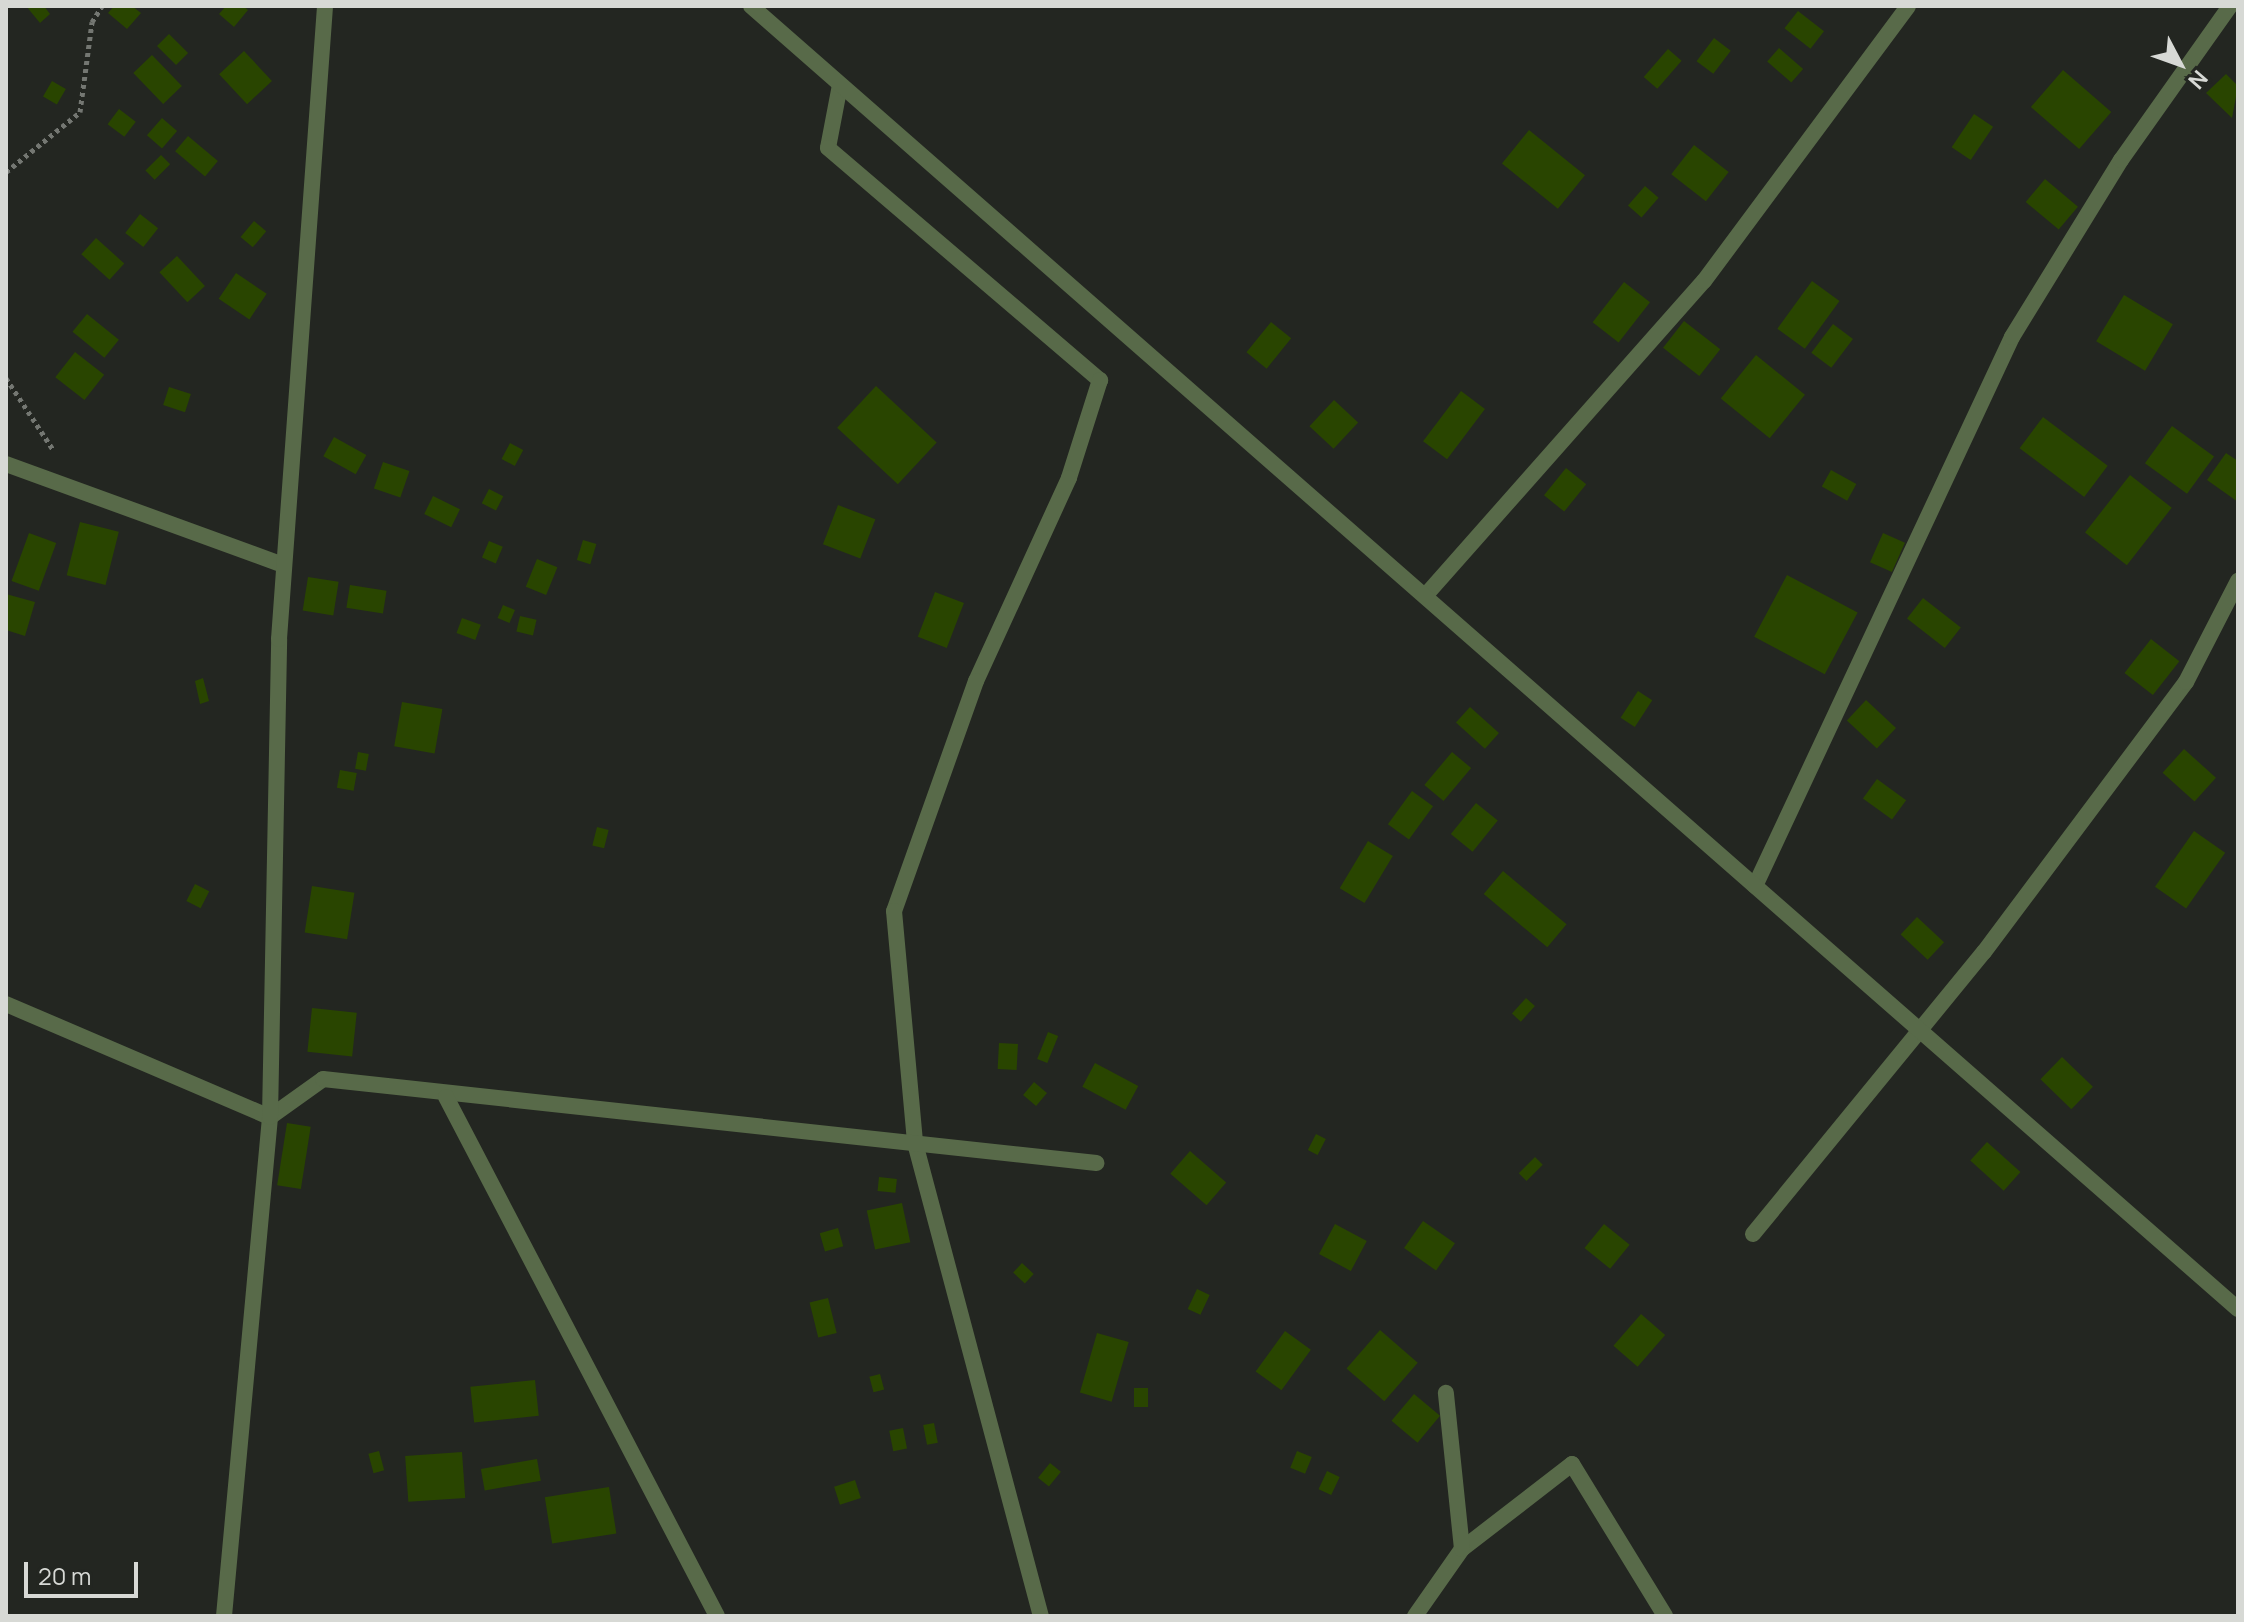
<!DOCTYPE html>
<html>
<head>
<meta charset="utf-8">
<style>
	body { margin:0 }
	#map { position:relative; width:2244px; height:1622px; overflow:hidden; background:#232621; font-family:Manrope,sans-serif }
	div>[style] { position:absolute }
	[style*='--x'] { left:calc(var(--x)*1px); top:calc(var(--y)*1px); width:calc(var(--w)*1px); rotate:calc(var(--a)*1deg) }
	.building>* { inset:0; background:#294500; transform-origin:0 0 }
	.path>* { height:5px; margin-top:-2.5px; transform-origin:0; background:repeating-linear-gradient(90deg,#747772 0 4px,transparent 0 8px) }
	.minor>* { height:16px; margin:-8px; padding:0 8px; transform-origin:8px; border-radius:8px; background:#586a49 }
	.tertiary>* { height:16px; margin:-8px; padding:0 8px; transform-origin:8px; border-radius:8px; background:#586a49 }
	span { translate:-50% -50%; white-space:nowrap; text-align:center; line-height:1.15; -webkit-text-stroke:6px #232621; paint-order:stroke }
	.frame { position:absolute; inset:0; border:8px solid #d7d9d5; pointer-events:none }
	.north { position:absolute; left:2140px; top:24px; width:80px; height:80px; -webkit-text-stroke:6px #232621; paint-order:stroke; rotate:131deg; font-size:22px; font-weight:700; line-height:32px; text-align:center; color:#d7d9d5 }
	.north::after { content:''; display:block; margin:auto; width:28px; height:36px; background:#d7d9d5; clip-path:polygon(50% 0,100% 100%,50% 72%,0 100%) }
	.scale { position:absolute; left:24px; top:1562px; width:114px; height:36px; box-sizing:border-box; border:4px solid #d7d9d5; border-top:0; padding-left:10px; font-size:24px; line-height:28px; white-space:nowrap; color:#d7d9d5; -webkit-text-stroke:6px #232621; paint-order:stroke }
</style>
</head>
<body>
<div id="map">
	<div class="building">
		<i style="clip-path:polygon(26px 6px,44px 6px,50px 14px,40px 23px)"></i>
		<i style="clip-path:polygon(114px 6px,132px 6px,141px 13px,127px 29px,108px 13px)"></i>
		<i style="clip-path:polygon(226px 6px,243px 6px,248px 10px,234px 27px,219px 14px)"></i>
		<i style="left:1798px;top:11px;width:33px;height:22px;rotate:38deg"></i>
		<i style="left:169px;top:34px;width:27px;height:17px;rotate:45deg"></i>
		<i style="left:1714px;top:38px;width:21px;height:29px;rotate:37deg"></i>
		<i style="left:1779px;top:48px;width:32px;height:18px;rotate:41deg"></i>
		<i style="left:1668px;top:49px;width:18px;height:37px;rotate:41deg"></i>
		<i style="left:244px;top:51px;width:41px;height:34px;rotate:47deg"></i>
		<i style="left:152px;top:55px;width:43px;height:26px;rotate:46deg"></i>
		<i style="left:2063px;top:70px;width:64px;height:49px;rotate:41deg"></i>
		<i style="clip-path:polygon(2226px 74px,2238px 86px,2232px 118px,2206px 93px)"></i>
		<i style="left:52px;top:81px;width:16px;height:18px;rotate:30deg"></i>
		<i style="left:119px;top:109px;width:21px;height:19px;rotate:37deg"></i>
		<i style="left:1974px;top:114px;width:23px;height:40px;rotate:34deg"></i>
		<i style="left:162px;top:118px;width:20px;height:23px;rotate:41deg"></i>
		<i style="left:1529px;top:130px;width:72px;height:43px;rotate:39deg"></i>
		<i style="left:188px;top:136px;width:39px;height:20px;rotate:40deg"></i>
		<i style="left:1694px;top:145px;width:44px;height:37px;rotate:38deg"></i>
		<i style="left:161px;top:155px;width:13px;height:22px;rotate:45deg"></i>
		<i style="left:2045px;top:179px;width:43px;height:30px;rotate:40deg"></i>
		<i style="left:1645px;top:186px;width:18px;height:26px;rotate:41deg"></i>
		<i style="left:140px;top:214px;width:23px;height:24px;rotate:38deg"></i>
		<i style="left:254px;top:221px;width:16px;height:21px;rotate:40deg"></i>
		<i style="left:96px;top:238px;width:38px;height:22px;rotate:42deg"></i>
		<i style="left:177px;top:256px;width:41px;height:24px;rotate:47deg"></i>
		<i style="left:236px;top:273px;width:37px;height:31px;rotate:34deg"></i>
		<i style="left:1812px;top:281px;width:34px;height:59px;rotate:36deg"></i>
		<i style="left:1624px;top:282px;width:33px;height:51px;rotate:38deg"></i>
		<i style="left:2124px;top:295px;width:57px;height:54px;rotate:31deg"></i>
		<i style="left:87px;top:314px;width:41px;height:23px;rotate:39deg"></i>
		<i style="left:1684px;top:321px;width:46px;height:34px;rotate:38deg"></i>
		<i style="left:1271px;top:322px;width:26px;height:39px;rotate:39deg"></i>
		<i style="left:1833px;top:324px;width:25px;height:36px;rotate:37deg"></i>
		<i style="left:75px;top:352px;width:37px;height:32px;rotate:38deg"></i>
		<i style="left:1756px;top:355px;width:63px;height:56px;rotate:39deg"></i>
		<i style="left:876px;top:386px;width:83px;height:57px;rotate:43deg"></i>
		<i style="left:169px;top:387px;width:23px;height:19px;rotate:18deg"></i>
		<i style="left:1461px;top:391px;width:30px;height:63px;rotate:37deg"></i>
		<i style="left:1334px;top:400px;width:33px;height:36px;rotate:43deg"></i>
		<i style="left:2043px;top:417px;width:81px;height:39px;rotate:37deg"></i>
		<i style="left:2172px;top:426px;width:52px;height:46px;rotate:36deg"></i>
		<i style="left:334px;top:437px;width:37px;height:22px;rotate:29deg"></i>
		<i style="left:510px;top:443px;width:15px;height:18px;rotate:28deg"></i>
		<i style="clip-path:polygon(2226px 453px,2238px 461px,2238px 502px,2207px 480px)"></i>
		<i style="left:383px;top:462px;width:28px;height:28px;rotate:19deg"></i>
		<i style="left:1566px;top:468px;width:26px;height:35px;rotate:39deg"></i>
		<i style="left:1831px;top:470px;width:29px;height:19px;rotate:29deg"></i>
		<i style="left:2130px;top:475px;width:53px;height:73px;rotate:38deg"></i>
		<i style="left:489px;top:489px;width:16px;height:16px;rotate:27deg"></i>
		<i style="left:433px;top:496px;width:30px;height:20px;rotate:26deg"></i>
		<i style="left:838px;top:505px;width:40px;height:42px;rotate:21deg"></i>
		<i style="left:80px;top:522px;width:40px;height:55px;rotate:14deg"></i>
		<i style="left:29px;top:533px;width:29px;height:51px;rotate:20deg"></i>
		<i style="left:1883px;top:533px;width:24px;height:32px;rotate:24deg"></i>
		<i style="left:583px;top:540px;width:14px;height:21px;rotate:17deg"></i>
		<i style="left:489px;top:541px;width:15px;height:18px;rotate:23deg"></i>
		<i style="left:537px;top:559px;width:22px;height:30px;rotate:22deg"></i>
		<i style="left:1787px;top:575px;width:80px;height:70px;rotate:28deg"></i>
		<i style="left:308px;top:577px;width:31px;height:34px;rotate:9deg"></i>
		<i style="left:350px;top:585px;width:37px;height:23px;rotate:9deg"></i>
		<i style="left:935px;top:592px;width:31px;height:48px;rotate:21deg"></i>
		<i style="clip-path:polygon(6px 594px,35px 602px,25px 636px,6px 630px)"></i>
		<i style="left:1923px;top:598px;width:48px;height:26px;rotate:38deg"></i>
		<i style="left:503px;top:605px;width:13px;height:14px;rotate:23deg"></i>
		<i style="left:520px;top:616px;width:17px;height:16px;rotate:13deg"></i>
		<i style="left:462px;top:618px;width:20px;height:16px;rotate:20deg"></i>
		<i style="left:2151px;top:639px;width:36px;height:43px;rotate:38deg"></i>
		<i style="clip-path:polygon(203px 678px,209px 701px,200px 704px,195px 681px)"></i>
		<i style="left:1638px;top:691px;width:17px;height:32px;rotate:33deg"></i>
		<i style="left:1866px;top:700px;width:41px;height:28px;rotate:43deg"></i>
		<i style="left:402px;top:702px;width:41px;height:45px;rotate:10deg"></i>
		<i style="left:1470px;top:707px;width:39px;height:21px;rotate:42deg"></i>
		<i style="left:2184px;top:749px;width:43px;height:32px;rotate:42deg"></i>
		<i style="left:358px;top:752px;width:11px;height:17px;rotate:10deg"></i>
		<i style="left:1452px;top:752px;width:25px;height:43px;rotate:40deg"></i>
		<i style="left:340px;top:770px;width:17px;height:18px;rotate:10deg"></i>
		<i style="left:1877px;top:779px;width:36px;height:24px;rotate:36deg"></i>
		<i style="left:1412px;top:791px;width:26px;height:41px;rotate:36deg"></i>
		<i style="left:1476px;top:803px;width:28px;height:40px;rotate:39deg"></i>
		<i style="left:597px;top:827px;width:12px;height:19px;rotate:14deg"></i>
		<i style="left:2194px;top:831px;width:38px;height:68px;rotate:35deg"></i>
		<i style="left:1368px;top:841px;width:29px;height:55px;rotate:31deg"></i>
		<i style="left:1503px;top:871px;width:83px;height:30px;rotate:40deg"></i>
		<i style="left:195px;top:884px;width:16px;height:19px;rotate:27deg"></i>
		<i style="left:312px;top:886px;width:43px;height:47px;rotate:9deg"></i>
		<i style="left:1917px;top:917px;width:37px;height:24px;rotate:43deg"></i>
		<i style="left:1526px;top:998px;width:12px;height:21px;rotate:42deg"></i>
		<i style="left:312px;top:1008px;width:45px;height:44px;rotate:6deg"></i>
		<i style="left:1048px;top:1032px;width:11px;height:29px;rotate:22deg"></i>
		<i style="left:999px;top:1043px;width:19px;height:26px;rotate:3deg"></i>
		<i style="left:2062px;top:1057px;width:43px;height:31px;rotate:44deg"></i>
		<i style="left:1095px;top:1063px;width:49px;height:27px;rotate:28deg"></i>
		<i style="left:1034px;top:1082px;width:17px;height:17px;rotate:40deg"></i>
		<i style="left:287px;top:1123px;width:24px;height:63px;rotate:9deg"></i>
		<i style="left:1316px;top:1134px;width:11px;height:18px;rotate:27deg"></i>
		<i style="left:1987px;top:1142px;width:45px;height:25px;rotate:42deg"></i>
		<i style="left:1190px;top:1151px;width:48px;height:30px;rotate:41deg"></i>
		<i style="left:1535px;top:1157px;width:11px;height:23px;rotate:45deg"></i>
		<i style="left:879px;top:1177px;width:18px;height:14px;rotate:6deg"></i>
		<i style="left:902px;top:1203px;width:40px;height:36px;rotate:78deg"></i>
		<i style="left:1423px;top:1221px;width:39px;height:33px;rotate:35deg"></i>
		<i style="left:1335px;top:1224px;width:36px;height:34px;rotate:28deg"></i>
		<i style="left:1604px;top:1224px;width:33px;height:31px;rotate:39deg"></i>
		<i style="left:838px;top:1228px;width:19px;height:19px;rotate:74deg"></i>
		<i style="left:1022px;top:1263px;width:16px;height:13px;rotate:43deg"></i>
		<i style="left:1197px;top:1289px;width:14px;height:22px;rotate:25deg"></i>
		<i style="left:828px;top:1298px;width:36px;height:19px;rotate:76deg"></i>
		<i style="left:1641px;top:1314px;width:32px;height:42px;rotate:41deg"></i>
		<i style="left:1380px;top:1330px;width:50px;height:51px;rotate:41deg"></i>
		<i style="left:1285px;top:1331px;width:32px;height:50px;rotate:36deg"></i>
		<i style="left:1097px;top:1333px;width:33px;height:62px;rotate:16deg"></i>
		<i style="left:880px;top:1374px;width:16px;height:11px;rotate:75deg"></i>
		<i style="left:535px;top:1380px;width:36px;height:65px;rotate:84deg"></i>
		<i style="left:1134px;top:1388px;width:14px;height:19px"></i>
		<i style="left:1414px;top:1394px;width:34px;height:35px;rotate:40deg"></i>
		<i style="left:934px;top:1423px;width:20px;height:11px;rotate:79deg"></i>
		<i style="left:903px;top:1428px;width:21px;height:14px;rotate:79deg"></i>
		<i style="left:379px;top:1451px;width:20px;height:11px;rotate:75deg"></i>
		<i style="left:1297px;top:1451px;width:16px;height:18px;rotate:22deg"></i>
		<i style="left:462px;top:1452px;width:46px;height:57px;rotate:86deg"></i>
		<i style="left:537px;top:1459px;width:22px;height:57px;rotate:80deg"></i>
		<i style="left:1050px;top:1463px;width:14px;height:19px;rotate:39deg"></i>
		<i style="left:1327px;top:1471px;width:14px;height:20px;rotate:25deg"></i>
		<i style="left:855px;top:1480px;width:19px;height:22px;rotate:72deg"></i>
		<i style="left:609px;top:1487px;width:47px;height:65px;rotate:81deg"></i>
	</div>
	<div class="path">
		<i style="--x:6;--y:172;--w:95;--a:-39"></i>
		<i style="--x:80;--y:112;--w:91;--a:-82.4"></i>
		<i style="--x:92;--y:22;--w:19;--a:-58"></i>
		<i style="--x:6;--y:378;--w:87;--a:56.7"></i>
	</div>
	<div class="minor">
		<i style="--x:840;--y:85;--w:64;--a:100.8"></i>
		<i style="--x:828;--y:148;--w:358;--a:40.5"></i>
		<i style="--x:1100;--y:380;--w:103;--a:107.6"></i>
		<i style="--x:1069;--y:478;--w:223;--a:114.6"></i>
		<i style="--x:976;--y:681;--w:244;--a:109.6"></i>
		<i style="--x:894;--y:911;--w:233;--a:84.8"></i>
		<i style="--x:915;--y:1143;--w:489;--a:75.1"></i>
		<i style="--x:6;--y:464;--w:295;--a:20"></i>
		<i style="--x:1425;--y:596;--w:421;--a:-48.5"></i>
		<i style="--x:1704;--y:281;--w:342;--a:-53.4"></i>
		<i style="--x:1755;--y:886;--w:606;--a:-64.91"></i>
		<i style="--x:2012;--y:337;--w:208;--a:-58.4"></i>
		<i style="--x:2121;--y:160;--w:189;--a:-54.7"></i>
		<i style="--x:6;--y:1004;--w:287;--a:23.2"></i>
		<i style="--x:270;--y:1117;--w:65;--a:-35.6"></i>
		<i style="--x:323;--y:1079;--w:778;--a:6.2"></i>
		<i style="--x:446;--y:1097;--w:585;--a:62.43"></i>
		<i style="--x:1753;--y:1234;--w:365;--a:-50.7"></i>
		<i style="--x:1984;--y:952;--w:337;--a:-53.2"></i>
		<i style="--x:2186;--y:682;--w:114;--a:-62.8"></i>
		<i style="--x:1462;--y:1549;--w:139;--a:-37.7"></i>
		<i style="--x:1572;--y:1464;--w:178;--a:58.5"></i>
		<i style="--x:224;--y:1616;--w:501;--a:-84.73"></i>
		<i style="--x:270;--y:1117;--w:478;--a:-88.9"></i>
		<i style="--x:279;--y:639;--w:635;--a:-85.84"></i>
		<i style="--x:1415;--y:1616;--w:82;--a:-55"></i>
		<i style="--x:1462;--y:1549;--w:157;--a:-95.9"></i>
	</div>
	<div class="tertiary">
		<i style="--x:751;--y:6;--w:1977;--a:41.23"></i>
	</div>
	<div class="frame"></div>
	<div class="north">N</div>
	<div class="scale">20 m</div>
</div>
</body>
</html>
